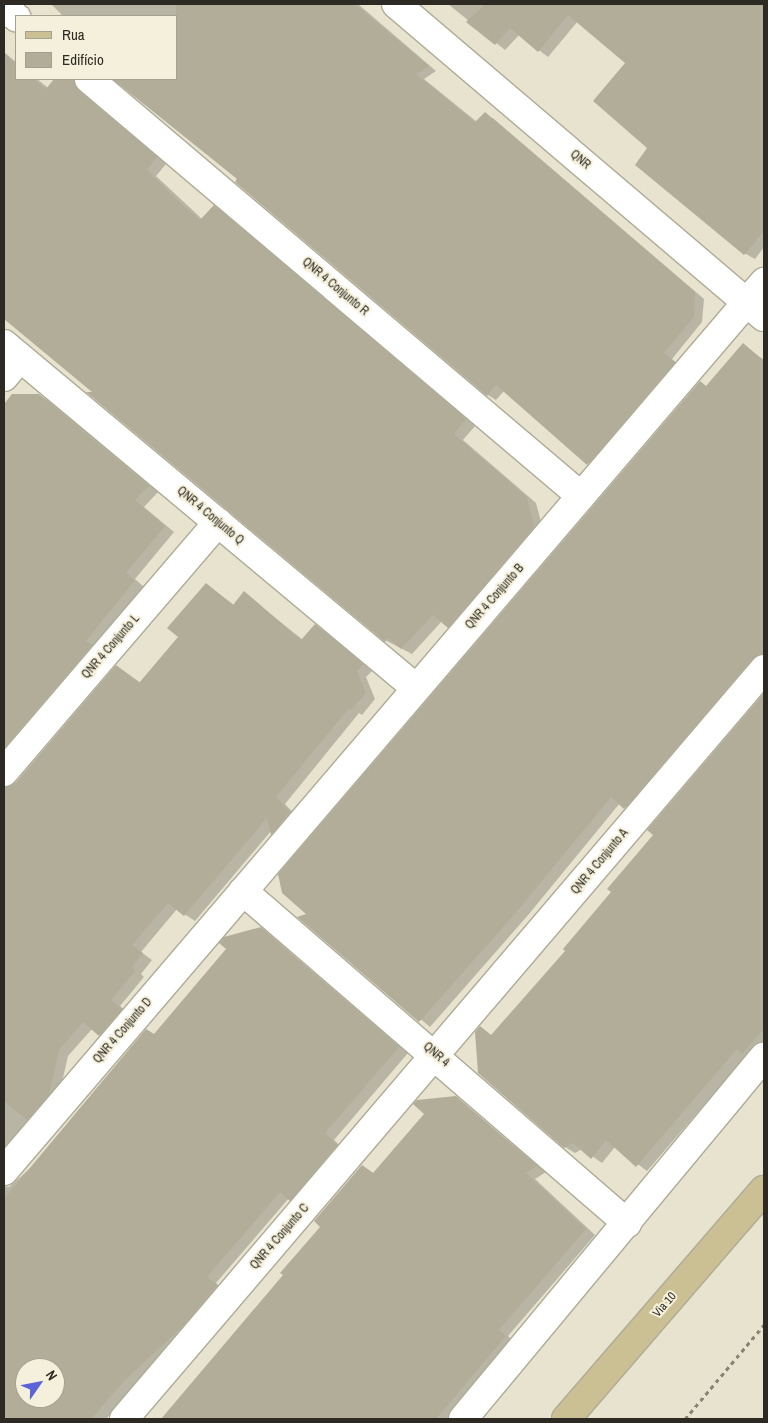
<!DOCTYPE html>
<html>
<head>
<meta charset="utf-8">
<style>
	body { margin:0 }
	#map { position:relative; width:768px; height:1423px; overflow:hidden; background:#e7e3ce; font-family:"Archivo Narrow",sans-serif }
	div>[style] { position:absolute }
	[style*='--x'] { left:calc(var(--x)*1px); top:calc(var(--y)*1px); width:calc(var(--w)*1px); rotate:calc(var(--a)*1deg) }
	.shadow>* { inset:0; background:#0003 }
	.building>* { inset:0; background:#b1ad99 }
	.path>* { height:3px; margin-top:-1.5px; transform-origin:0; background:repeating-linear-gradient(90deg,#878475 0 4px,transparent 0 8px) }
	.roads { filter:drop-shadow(1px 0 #afab97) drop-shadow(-1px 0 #afab97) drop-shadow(0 1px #afab97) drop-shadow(0 -1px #afab97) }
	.minor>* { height:28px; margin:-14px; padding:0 14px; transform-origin:14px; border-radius:14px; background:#fff }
	.major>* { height:28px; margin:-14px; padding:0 14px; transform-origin:14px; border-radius:14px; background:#cac093 }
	span { translate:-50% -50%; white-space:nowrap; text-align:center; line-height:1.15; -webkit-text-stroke:4px #f5f0db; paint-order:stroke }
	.street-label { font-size:12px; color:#2c2a22 }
	.frame { position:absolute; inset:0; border:5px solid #2c2a22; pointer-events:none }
	.legend { position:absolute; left:15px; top:15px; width:162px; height:65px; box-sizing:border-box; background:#f5f0db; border:1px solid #a5a191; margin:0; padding:6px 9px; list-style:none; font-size:15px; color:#2c2a22 }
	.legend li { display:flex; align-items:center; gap:10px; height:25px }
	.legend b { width:25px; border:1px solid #a5a191 }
	.north { position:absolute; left:15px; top:1358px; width:50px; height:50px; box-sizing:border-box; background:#f5f0db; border:1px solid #a5a191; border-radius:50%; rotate:57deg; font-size:14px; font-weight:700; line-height:20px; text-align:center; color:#2c2a22 }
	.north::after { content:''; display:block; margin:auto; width:18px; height:22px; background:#5c63da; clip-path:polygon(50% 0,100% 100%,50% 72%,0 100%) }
</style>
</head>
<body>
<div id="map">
	<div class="shadow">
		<i style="clip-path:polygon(51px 4px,358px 4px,436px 71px,424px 79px,477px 122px,485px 114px,494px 119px,704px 299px,702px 322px,672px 359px,683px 368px,596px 469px,504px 391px,496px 400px,488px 395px,239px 179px,112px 79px,176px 79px,176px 16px,63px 16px)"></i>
		<i style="clip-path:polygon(448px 4px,764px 4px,764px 247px,755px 259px,744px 253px,649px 148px,627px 63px,578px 21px,548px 57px,519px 35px,505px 50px)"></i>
		<i style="clip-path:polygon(4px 52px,16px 62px,16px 79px,37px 79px,62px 99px,75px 86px,84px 92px,166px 164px,156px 176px,202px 219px,214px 207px,224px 212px,475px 426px,463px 440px,536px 503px,544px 533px,458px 632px,442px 621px,412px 654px,385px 640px,4px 316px)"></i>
		<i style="clip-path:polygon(743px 345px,764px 360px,764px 663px,635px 813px,620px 803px,529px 914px,430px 1027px,299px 917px,308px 915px,707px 387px)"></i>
		<i style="clip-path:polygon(13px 395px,39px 395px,49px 401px,158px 492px,144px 507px,174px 532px,135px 579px,144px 587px,4px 765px,4px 406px)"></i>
		<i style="clip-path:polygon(206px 584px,234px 605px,244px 593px,303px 640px,315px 626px,325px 631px,372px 671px,366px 677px,375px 699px,362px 715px,359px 713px,285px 804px,299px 819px,281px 840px,271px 831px,195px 921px,177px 909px,141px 952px,152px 960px,141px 974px,144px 977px,120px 1006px,131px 1015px,109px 1041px,92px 1029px,68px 1056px,58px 1100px,4px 1164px,4px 787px,9px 788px,17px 783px,117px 666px,141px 683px,180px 637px)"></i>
		<i style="clip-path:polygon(764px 695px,764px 1045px,753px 1059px,747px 1055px,647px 1171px,615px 1147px,602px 1163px,582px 1149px,575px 1153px,565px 1147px,480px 1028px,492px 1036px,567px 950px,655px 835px,649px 830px)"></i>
		<i style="clip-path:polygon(evenodd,261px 928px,408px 1053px,334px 1140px,346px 1151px,300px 1205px,289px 1198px,216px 1283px,226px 1292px,106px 1419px,4px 1419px,4px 1186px,9px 1187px,36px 1163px,155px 1035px,261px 928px,25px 1368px,55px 1368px,55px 1398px,25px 1398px,25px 1368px)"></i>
		<i style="clip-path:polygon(456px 1098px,546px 1172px,535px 1179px,595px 1235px,508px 1336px,515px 1342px,450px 1419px,162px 1419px,374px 1173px)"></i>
	</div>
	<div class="building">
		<i style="clip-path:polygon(176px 4px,355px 4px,429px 66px,416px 74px,475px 122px,485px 112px,695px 292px,694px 317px,664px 353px,675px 362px,587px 465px,496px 385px,487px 396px,235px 182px,237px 179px,113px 79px,176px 79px)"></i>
		<i style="clip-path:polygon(481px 4px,764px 4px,764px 231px,744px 255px,635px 165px,647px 148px,593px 101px,625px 63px,568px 15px,538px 52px,510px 28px,495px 45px,466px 22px,483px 6px)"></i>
		<i style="clip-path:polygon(4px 53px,16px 64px,16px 79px,34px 79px,46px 89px,54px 79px,74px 79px,79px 91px,157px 157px,147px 170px,175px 198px,200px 220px,214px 205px,466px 419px,454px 434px,527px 497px,534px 527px,448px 628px,433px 615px,401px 649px,388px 638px,385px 642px,86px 392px,92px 392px,4px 319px)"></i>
		<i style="clip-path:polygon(743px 343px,764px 361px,764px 654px,752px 659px,624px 809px,611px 797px,519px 909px,419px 1022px,297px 917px,306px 914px,282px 893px,278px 874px,700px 381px,706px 386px)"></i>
		<i style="clip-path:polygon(12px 394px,39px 394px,149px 486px,135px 500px,165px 526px,126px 573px,135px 580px,86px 641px,92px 645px,4px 748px,4px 404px)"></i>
		<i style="clip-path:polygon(206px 583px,233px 605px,244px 591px,301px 640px,315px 624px,363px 664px,357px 671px,366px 693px,351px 710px,349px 708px,276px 797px,290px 812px,271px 835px,267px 818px,184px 916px,168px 903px,132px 945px,143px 953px,132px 967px,135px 971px,111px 1000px,122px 1009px,99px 1036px,83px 1022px,59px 1050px,49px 1095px,27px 1120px,4px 1101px,4px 787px,16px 782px,116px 665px,139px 683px,178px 637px,167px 628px)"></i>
		<i style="clip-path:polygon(764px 693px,764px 1029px,742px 1054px,737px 1049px,636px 1167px,606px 1140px,591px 1159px,573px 1143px,564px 1148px,478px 1073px,475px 1032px,480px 1026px,491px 1035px,565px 951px,563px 949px,611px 892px,607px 889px,653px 835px,647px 830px)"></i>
		<i style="clip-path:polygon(evenodd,261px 927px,399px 1047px,325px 1133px,337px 1145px,290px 1201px,280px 1192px,207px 1277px,217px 1285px,183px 1326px,124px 1381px,91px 1419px,4px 1419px,4px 1199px,146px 1029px,154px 1034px,226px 949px,219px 943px,224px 937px,261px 927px,25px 1368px,55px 1368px,55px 1398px,25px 1398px,25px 1368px)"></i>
		<i style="clip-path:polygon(456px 1096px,537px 1166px,526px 1173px,586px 1229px,499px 1330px,506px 1336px,436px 1419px,161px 1419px,283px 1275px,280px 1273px,320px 1227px,314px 1221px,362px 1165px,373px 1173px,424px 1114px,413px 1104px,417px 1100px)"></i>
	</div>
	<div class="path">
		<i style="--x:685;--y:1419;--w:123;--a:-50"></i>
	</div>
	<div class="roads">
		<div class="minor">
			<i style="--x:396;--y:4;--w:483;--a:40.4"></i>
			<i style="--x:4;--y:7;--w:16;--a:40"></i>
			<i style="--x:89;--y:79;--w:645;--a:40.28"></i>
			<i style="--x:4;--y:344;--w:537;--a:39.86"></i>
			<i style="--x:4;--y:377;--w:25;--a:-50"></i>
			<i style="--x:4;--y:772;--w:329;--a:-49.4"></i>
			<i style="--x:243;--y:891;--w:508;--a:40.85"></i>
			<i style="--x:4;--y:1171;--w:1170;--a:-49.47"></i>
			<i style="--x:124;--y:1419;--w:986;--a:-49.52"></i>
			<i style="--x:463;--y:1419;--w:471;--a:-50.3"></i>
		</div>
		<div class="major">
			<i style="--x:566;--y:1419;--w:303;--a:-49.2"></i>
		</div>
	</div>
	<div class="street-label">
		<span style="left:580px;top:160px;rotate:40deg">QNR</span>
		<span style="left:335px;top:287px;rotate:40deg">QNR 4 Conjunto R</span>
		<span style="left:210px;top:516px;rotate:40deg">QNR 4 Conjunto Q</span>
		<span style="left:495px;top:597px;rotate:-49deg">QNR 4 Conjunto B</span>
		<span style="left:111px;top:647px;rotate:-49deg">QNR 4 Conjunto L</span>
		<span style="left:600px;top:862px;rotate:-50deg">QNR 4 Conjunto A</span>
		<span style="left:123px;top:1031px;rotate:-49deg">QNR 4 Conjunto D</span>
		<span style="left:436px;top:1055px;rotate:41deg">QNR 4</span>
		<span style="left:280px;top:1237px;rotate:-49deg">QNR 4 Conjunto C</span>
		<span style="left:665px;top:1305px;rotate:-49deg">Via 10</span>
	</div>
	<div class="frame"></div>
	<ul class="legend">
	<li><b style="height:6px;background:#cac093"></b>Rua</li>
	<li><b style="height:14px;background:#b1ad99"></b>Edifício</li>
	</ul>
	<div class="north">N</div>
</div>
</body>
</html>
